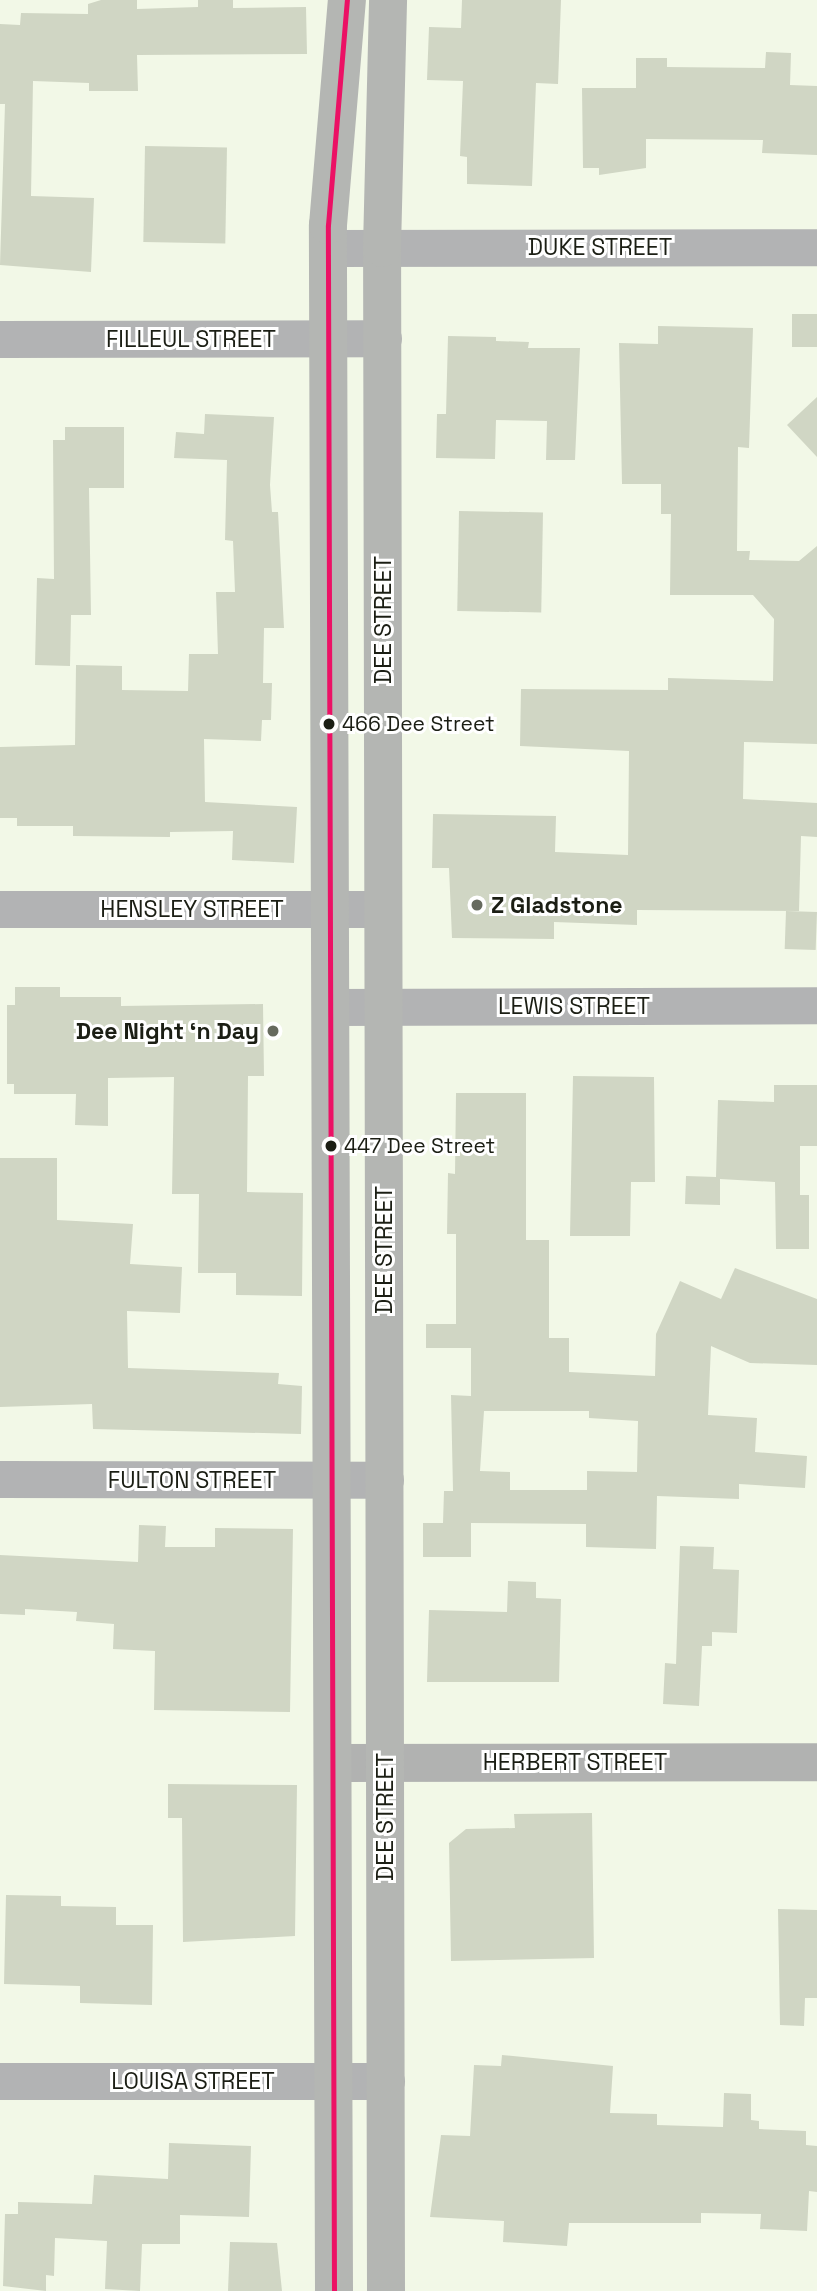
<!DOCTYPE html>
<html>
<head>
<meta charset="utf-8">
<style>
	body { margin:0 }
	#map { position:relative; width:817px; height:2291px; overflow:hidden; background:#f2f8e7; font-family:"Space Grotesk",sans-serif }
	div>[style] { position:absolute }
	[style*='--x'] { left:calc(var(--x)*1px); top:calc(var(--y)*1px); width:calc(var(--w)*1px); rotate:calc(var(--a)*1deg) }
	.building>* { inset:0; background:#d0d6c4; transform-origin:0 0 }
	.street>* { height:37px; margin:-18.5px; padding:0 18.5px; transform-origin:18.5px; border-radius:18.5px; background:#b2b3b4 }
	.secondary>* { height:38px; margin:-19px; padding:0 19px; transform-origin:19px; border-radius:19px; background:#b1b2b1 }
	.primary>* { height:38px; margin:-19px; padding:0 19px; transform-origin:19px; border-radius:19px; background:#b4b6b3 }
	.bus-1>* { height:5px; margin:-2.5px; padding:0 2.5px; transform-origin:2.5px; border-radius:2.5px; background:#ec1165 }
	.dots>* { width:19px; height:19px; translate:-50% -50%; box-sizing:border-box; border:4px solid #fff; border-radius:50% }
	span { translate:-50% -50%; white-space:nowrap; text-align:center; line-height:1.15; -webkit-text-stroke:6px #fff; paint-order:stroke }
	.bus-label { font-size:21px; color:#1b1e14 }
	.left { translate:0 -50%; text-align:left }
	.street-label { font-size:23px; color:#1b1e14 }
	.poi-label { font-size:23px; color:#1b1e14; font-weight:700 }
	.right { translate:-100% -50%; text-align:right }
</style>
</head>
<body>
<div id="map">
	<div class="building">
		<i style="clip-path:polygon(101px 0,137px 0,137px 9px,198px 7px,198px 0,233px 0,233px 8px,306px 7px,307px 54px,137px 55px,138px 91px,89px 91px,89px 83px,33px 81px,31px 196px,94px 198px,91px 272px,0 265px,5px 104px,0 104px,0 24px,20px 25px,21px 13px,88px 14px,88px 4px)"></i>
		<i style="clip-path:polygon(462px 0,561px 0,558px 84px,536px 83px,532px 186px,467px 184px,467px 157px,460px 156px,463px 81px,427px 80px,429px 27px,461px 28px)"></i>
		<i style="clip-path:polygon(766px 52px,791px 53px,790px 85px,817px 86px,817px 155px,762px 153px,763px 140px,646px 139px,646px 168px,599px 175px,599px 168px,583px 168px,582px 88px,636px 88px,636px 58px,667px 58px,667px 67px,765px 68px)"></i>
		<i style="left:145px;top:146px;width:82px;height:96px;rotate:1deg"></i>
		<i style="left:792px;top:314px;width:25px;height:33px"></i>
		<i style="clip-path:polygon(658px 326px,753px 328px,749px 448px,738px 447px,737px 551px,750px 551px,749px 560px,799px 561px,817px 546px,817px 744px,744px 742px,743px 799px,817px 803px,817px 837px,801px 836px,799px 911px,637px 910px,637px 925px,554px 922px,554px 939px,452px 938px,449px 868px,432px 868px,433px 814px,556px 816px,555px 852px,628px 855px,629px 751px,520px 746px,521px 689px,668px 690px,668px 678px,773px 681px,774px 619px,753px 595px,670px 595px,671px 514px,661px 514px,661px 484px,622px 484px,619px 343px,658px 344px)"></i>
		<i style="clip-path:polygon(448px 336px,496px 337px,496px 341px,529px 342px,528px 348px,580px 348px,575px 460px,546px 460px,547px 421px,496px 420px,495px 459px,436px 458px,437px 414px,446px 414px)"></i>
		<i style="clip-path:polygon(817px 397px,817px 457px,787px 425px)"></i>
		<i style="clip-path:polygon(205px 414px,274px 417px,270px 485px,272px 512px,278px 512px,284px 628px,264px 628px,263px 683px,272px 683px,271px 720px,262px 720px,261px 741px,204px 739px,205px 802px,297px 807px,294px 863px,232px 860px,233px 831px,170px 832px,170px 837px,73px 836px,73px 826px,17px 826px,17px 818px,0 818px,0 747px,75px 745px,76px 665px,122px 666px,122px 690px,188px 691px,189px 654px,218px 654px,216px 592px,235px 592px,233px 541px,225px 540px,227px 460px,174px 458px,176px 432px,204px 434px)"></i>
		<i style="clip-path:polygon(65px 427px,124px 427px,124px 488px,89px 488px,91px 615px,71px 615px,70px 666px,35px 665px,37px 578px,54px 579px,53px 440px,65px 440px)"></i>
		<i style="left:459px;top:511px;width:84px;height:100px;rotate:1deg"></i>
		<i style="left:786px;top:911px;width:31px;height:38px;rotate:2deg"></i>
		<i style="clip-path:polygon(15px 987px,60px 987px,60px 997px,121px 997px,121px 1006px,263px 1004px,264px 1076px,248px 1076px,247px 1192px,303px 1193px,302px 1296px,236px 1295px,236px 1273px,198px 1273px,199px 1194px,172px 1194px,174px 1077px,108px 1078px,108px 1126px,75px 1125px,76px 1094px,14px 1094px,14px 1084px,7px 1084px,7px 1005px,15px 1005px)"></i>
		<i style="clip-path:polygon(573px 1076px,654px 1077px,655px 1182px,631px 1182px,630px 1236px,570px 1236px)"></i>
		<i style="clip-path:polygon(774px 1085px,817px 1085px,817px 1146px,800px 1146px,800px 1195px,809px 1195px,809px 1249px,776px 1249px,775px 1182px,720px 1179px,720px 1205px,685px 1204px,686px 1176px,716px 1177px,718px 1100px,774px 1102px)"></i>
		<i style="clip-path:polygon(evenodd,456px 1093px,526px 1093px,526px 1240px,549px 1240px,549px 1338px,569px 1338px,569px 1372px,655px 1376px,656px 1334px,680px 1281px,721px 1299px,735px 1268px,817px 1299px,817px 1365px,750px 1363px,711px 1346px,708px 1415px,757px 1418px,755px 1452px,807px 1456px,805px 1488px,739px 1484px,739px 1499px,657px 1496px,656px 1549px,586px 1547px,586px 1524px,471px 1523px,471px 1557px,423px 1557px,423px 1523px,443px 1523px,444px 1491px,453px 1491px,451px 1395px,471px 1396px,471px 1348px,426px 1348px,426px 1324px,456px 1324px,456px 1234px,447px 1234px,448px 1173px,455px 1174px,456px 1093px,484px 1411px,589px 1411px,589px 1418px,638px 1421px,637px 1472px,587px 1471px,587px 1490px,510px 1490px,510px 1472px,480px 1471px,484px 1411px)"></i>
		<i style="clip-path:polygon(0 1158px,57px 1158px,57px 1220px,133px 1224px,130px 1264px,182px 1267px,180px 1313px,127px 1311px,128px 1368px,279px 1373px,278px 1384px,302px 1386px,301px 1434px,93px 1429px,92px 1404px,0 1407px)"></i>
		<i style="clip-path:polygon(139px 1525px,166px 1526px,165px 1547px,215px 1547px,215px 1528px,293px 1529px,290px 1712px,154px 1710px,155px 1651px,113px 1649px,114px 1624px,76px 1621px,77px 1612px,25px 1609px,25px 1615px,0 1614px,0 1555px,138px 1562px)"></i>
		<i style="clip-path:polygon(680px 1546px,714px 1547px,713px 1569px,739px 1570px,737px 1633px,712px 1632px,712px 1646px,702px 1646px,699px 1706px,663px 1704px,665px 1663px,676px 1664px)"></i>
		<i style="clip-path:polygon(508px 1581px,536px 1582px,536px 1598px,561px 1599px,559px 1682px,427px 1682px,429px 1610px,507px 1612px)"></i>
		<i style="clip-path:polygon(168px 1784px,297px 1785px,295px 1936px,183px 1942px,182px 1818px,168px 1818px)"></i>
		<i style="clip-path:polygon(592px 1813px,594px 1958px,451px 1961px,449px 1843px,466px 1829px,515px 1828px,514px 1814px)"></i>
		<i style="clip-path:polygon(6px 1895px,61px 1896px,61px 1906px,116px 1907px,116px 1925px,153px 1925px,152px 2005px,80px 2003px,80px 1986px,4px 1984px)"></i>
		<i style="clip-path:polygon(778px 1909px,817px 1910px,817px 1998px,805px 1998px,804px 2026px,780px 2025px)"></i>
		<i style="clip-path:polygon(502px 2055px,613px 2066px,610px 2113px,657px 2114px,657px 2125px,723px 2127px,724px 2093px,751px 2094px,751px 2120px,759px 2121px,759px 2129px,806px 2131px,806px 2145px,817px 2146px,817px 2192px,809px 2191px,807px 2231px,760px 2229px,761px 2214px,701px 2213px,701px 2223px,569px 2223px,567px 2246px,503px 2242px,504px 2221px,430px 2217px,441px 2135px,470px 2136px,474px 2065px,501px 2066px)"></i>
		<i style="clip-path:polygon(169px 2143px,251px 2146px,249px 2217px,180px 2215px,180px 2244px,142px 2244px,140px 2291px,105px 2289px,107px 2241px,55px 2238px,54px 2276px,46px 2275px,46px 2291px,3px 2286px,5px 2214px,18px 2214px,18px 2202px,92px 2204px,94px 2175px,168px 2179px)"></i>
		<i style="clip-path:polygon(230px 2242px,277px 2243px,282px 2291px,228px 2291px)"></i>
	</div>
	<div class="street">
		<i style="--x:328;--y:248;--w:489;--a:-0.1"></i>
		<i style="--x:0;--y:339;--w:383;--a:-0.1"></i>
		<i style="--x:0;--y:909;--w:383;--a:0"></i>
		<i style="--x:331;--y:1007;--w:486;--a:-0.2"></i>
		<i style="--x:0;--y:1479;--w:385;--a:0.1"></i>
		<i style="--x:0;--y:2081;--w:386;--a:0"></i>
	</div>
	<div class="secondary">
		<i style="--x:333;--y:1763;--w:484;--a:-0.1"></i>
	</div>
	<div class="primary">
		<i style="--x:334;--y:2291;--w:2066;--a:-90.17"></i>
		<i style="--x:328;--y:225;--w:226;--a:-85.2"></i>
		<i style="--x:386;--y:2291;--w:2043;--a:-90.11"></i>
		<i style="--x:382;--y:248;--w:248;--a:-88.6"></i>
	</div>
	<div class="bus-1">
		<i style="--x:334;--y:2291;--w:2066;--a:-90.17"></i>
		<i style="--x:328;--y:225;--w:226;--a:-85.2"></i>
	</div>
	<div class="dots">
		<i style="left:329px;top:724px;background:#1b1e14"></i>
		<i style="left:477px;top:905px;background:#666a5e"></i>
		<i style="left:273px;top:1031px;background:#666a5e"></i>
		<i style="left:331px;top:1146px;background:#1b1e14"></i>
	</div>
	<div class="bus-label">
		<span class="left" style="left:342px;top:724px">466 Dee Street</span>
		<span class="left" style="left:344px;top:1146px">447 Dee Street</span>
	</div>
	<div class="street-label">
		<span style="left:600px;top:247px">DUKE STREET</span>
		<span style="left:191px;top:339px">FILLEUL STREET</span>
		<span style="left:383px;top:620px;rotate:-90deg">DEE STREET</span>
		<span style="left:192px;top:909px">HENSLEY STREET</span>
		<span style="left:574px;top:1006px">LEWIS STREET</span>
		<span style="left:384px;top:1250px;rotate:-90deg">DEE STREET</span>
		<span style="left:192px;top:1480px">FULTON STREET</span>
		<span style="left:575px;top:1762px">HERBERT STREET</span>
		<span style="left:385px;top:1817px;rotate:-90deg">DEE STREET</span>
		<span style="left:193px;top:2081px">LOUISA STREET</span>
	</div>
	<div class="poi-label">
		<span class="left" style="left:491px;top:905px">Z Gladstone</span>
		<span class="right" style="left:259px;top:1031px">Dee Night ‘n Day</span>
	</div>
</div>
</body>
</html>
